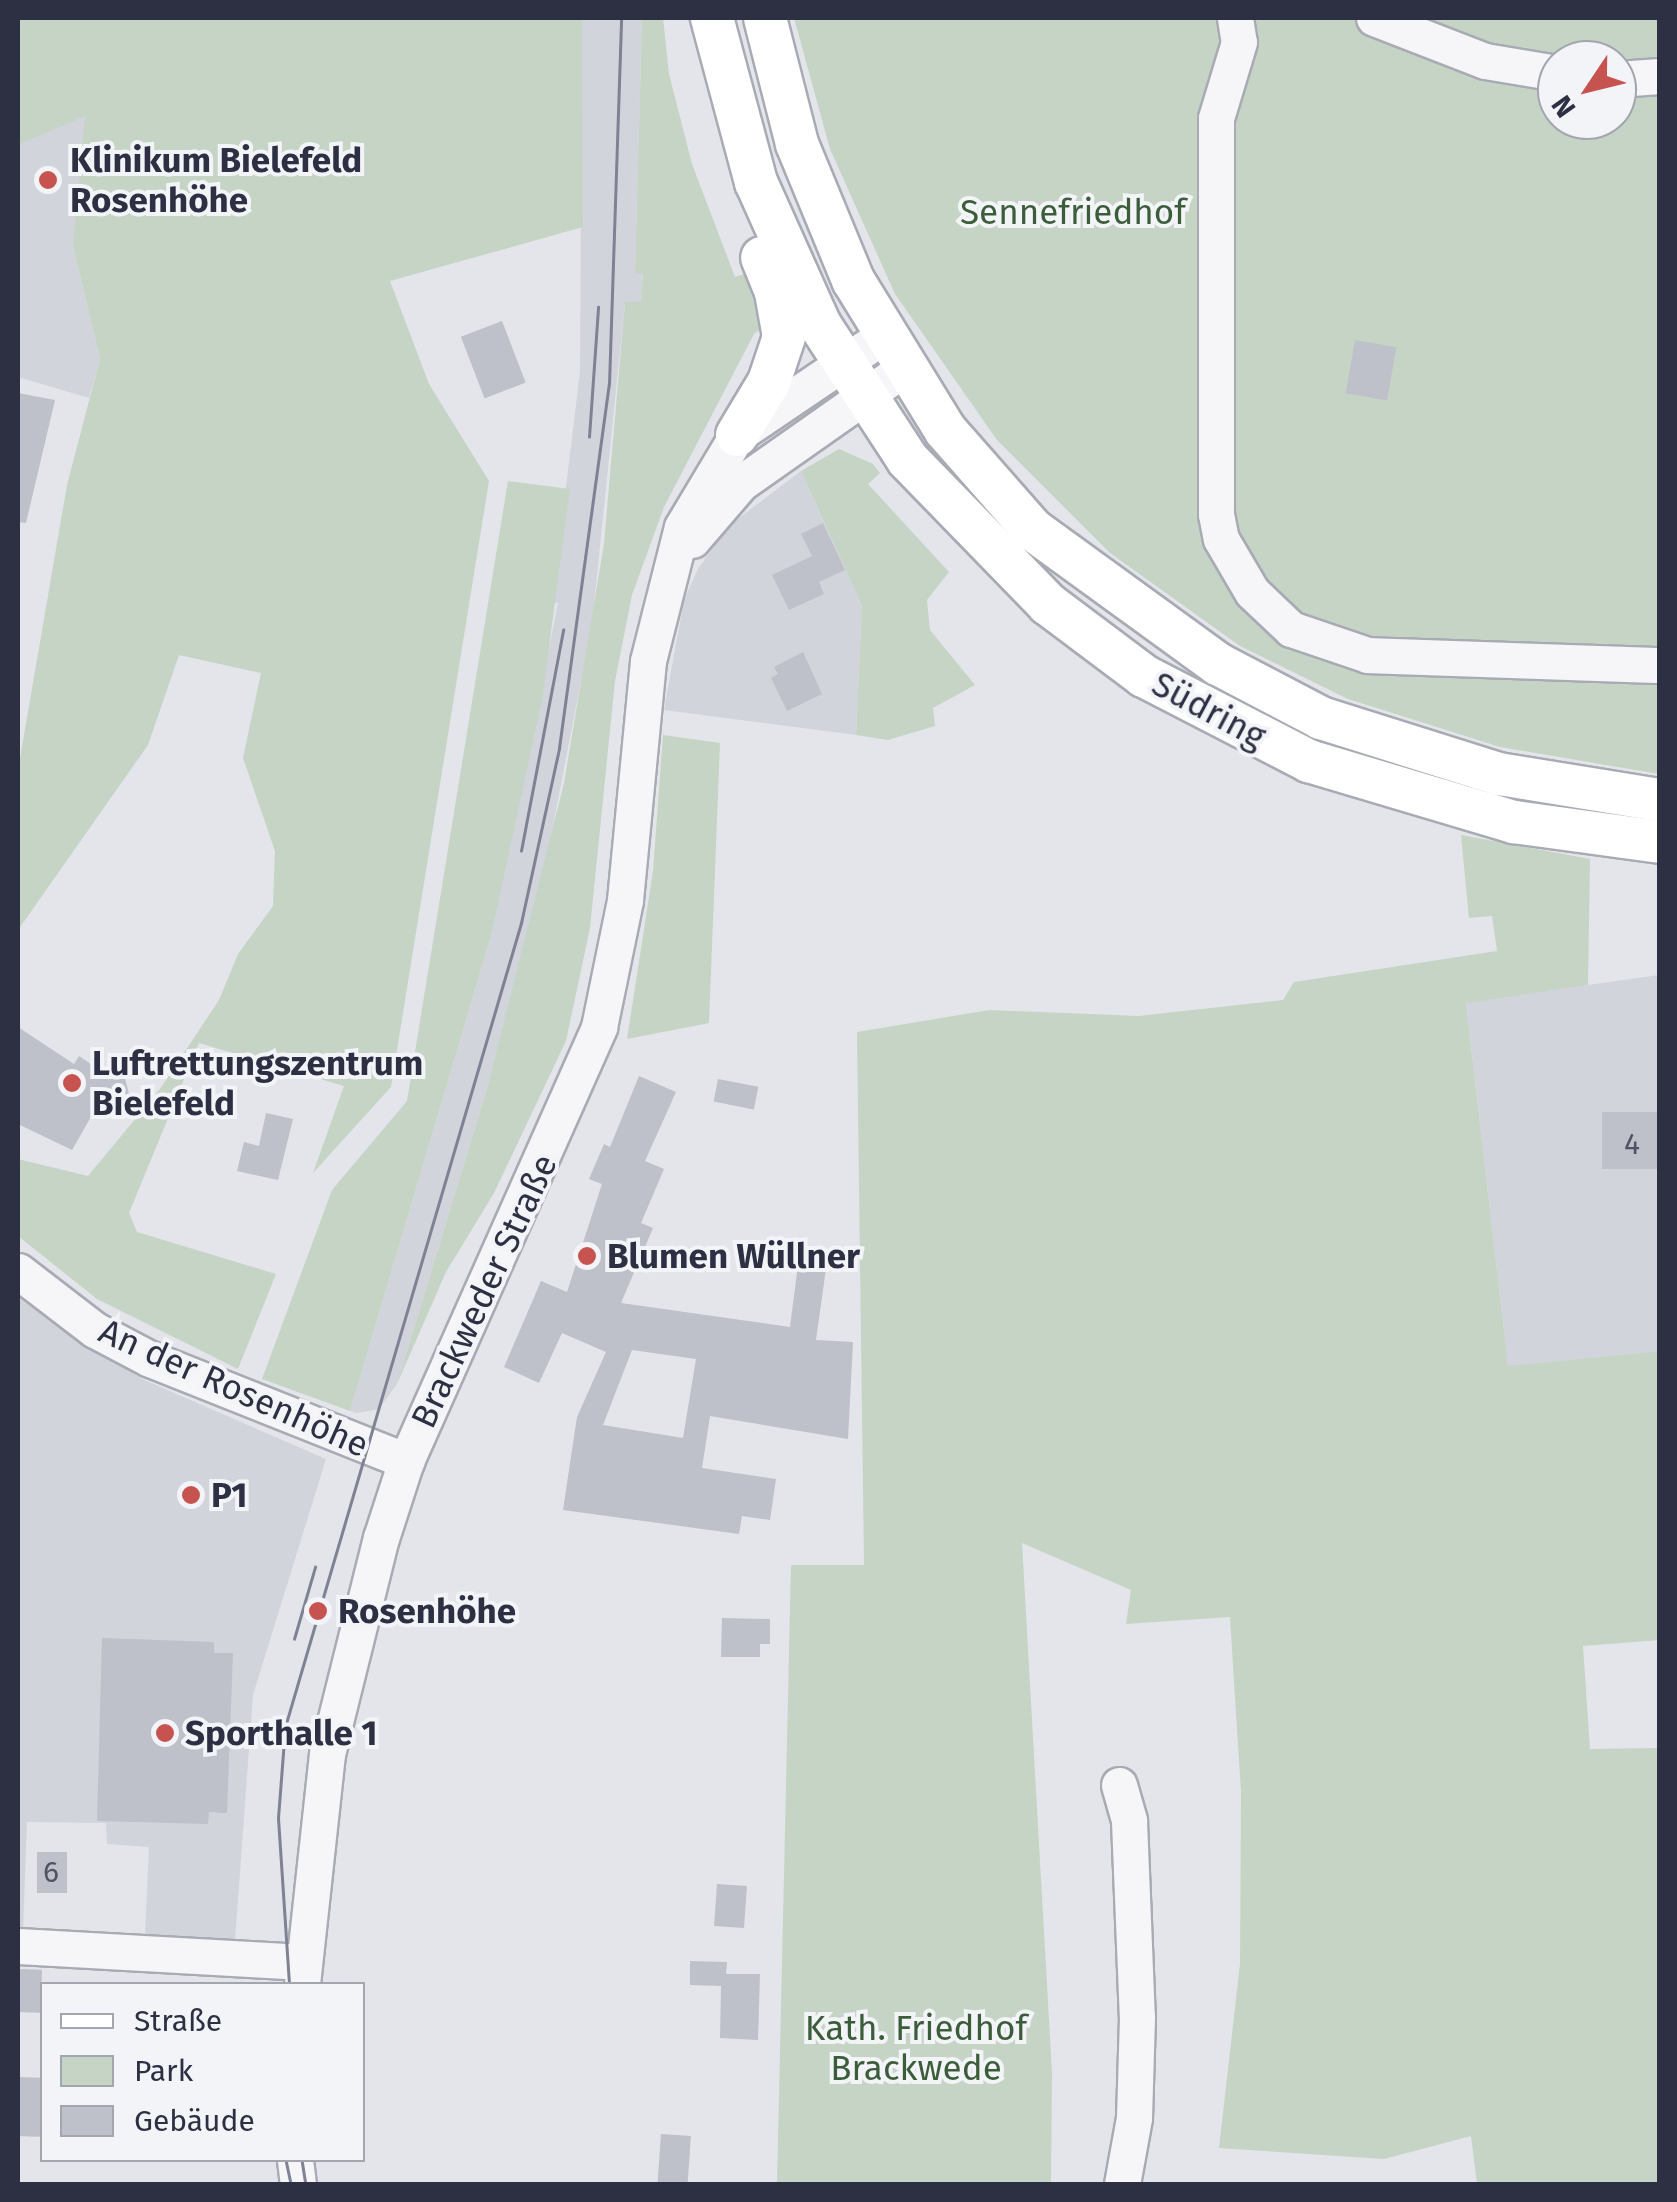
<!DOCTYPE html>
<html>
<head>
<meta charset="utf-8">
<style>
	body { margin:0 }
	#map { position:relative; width:1677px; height:2202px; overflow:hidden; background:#e3e5ea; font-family:"Fira Sans",sans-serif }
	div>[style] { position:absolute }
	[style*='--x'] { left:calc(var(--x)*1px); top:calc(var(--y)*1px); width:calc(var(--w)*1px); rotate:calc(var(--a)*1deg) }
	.built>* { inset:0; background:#d2d4dc }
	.green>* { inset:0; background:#c6d4c5 }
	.building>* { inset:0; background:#bec0ca; transform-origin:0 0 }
	.roads { filter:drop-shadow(2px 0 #a8abb4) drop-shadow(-2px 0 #a8abb4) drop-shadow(0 2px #a8abb4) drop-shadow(0 -2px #a8abb4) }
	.minor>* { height:35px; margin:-17.5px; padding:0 17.5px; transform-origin:17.5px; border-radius:17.5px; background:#f6f6f9 }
	.major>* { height:42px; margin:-21px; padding:0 21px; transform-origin:21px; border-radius:21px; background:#fff }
	.tram>* { height:2.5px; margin:-1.25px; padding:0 1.25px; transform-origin:1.25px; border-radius:1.25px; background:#7e8293 }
	.dots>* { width:28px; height:28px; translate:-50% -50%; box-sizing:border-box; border:5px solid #f3f4f8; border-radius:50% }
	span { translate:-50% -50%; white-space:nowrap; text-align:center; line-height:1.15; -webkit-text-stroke:8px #f3f4f8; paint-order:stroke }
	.number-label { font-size:30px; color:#505464 }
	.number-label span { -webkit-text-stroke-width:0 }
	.poi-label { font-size:35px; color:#2c3042; font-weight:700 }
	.left { translate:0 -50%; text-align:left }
	.park-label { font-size:35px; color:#3b5d3a }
	.street-label { font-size:35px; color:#2c3042 }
	.frame { position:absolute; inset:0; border:20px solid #2c3042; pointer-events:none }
	.legend { position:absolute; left:40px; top:1982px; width:325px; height:180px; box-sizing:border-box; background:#f3f4f8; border:2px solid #a3a6af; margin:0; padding:12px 18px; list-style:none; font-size:30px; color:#2c3042 }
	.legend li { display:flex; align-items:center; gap:20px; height:50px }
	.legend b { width:50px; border:2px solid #a3a6af }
	.north { position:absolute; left:1537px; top:40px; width:100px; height:100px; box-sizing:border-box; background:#f3f4f8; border:2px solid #a3a6af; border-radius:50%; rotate:235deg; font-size:28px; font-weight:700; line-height:40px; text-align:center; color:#2c3042 }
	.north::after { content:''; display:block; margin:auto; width:35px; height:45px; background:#c75351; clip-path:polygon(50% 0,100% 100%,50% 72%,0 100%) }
</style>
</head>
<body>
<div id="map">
	<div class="built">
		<i style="clip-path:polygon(18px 18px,127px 18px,73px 246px,100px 359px,89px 398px,18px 377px)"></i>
		<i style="clip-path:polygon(582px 18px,642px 18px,635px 272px,643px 273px,641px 303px,625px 303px,592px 624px,546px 862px,488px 1085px,397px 1384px,379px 1409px,357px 1413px,350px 1411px,491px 936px,558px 603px,552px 602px,580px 372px)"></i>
		<i style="clip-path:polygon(801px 471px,862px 606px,856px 735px,664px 710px,684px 600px,699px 567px,731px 524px)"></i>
		<i style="clip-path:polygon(1659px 975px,1659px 1351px,1508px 1367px,1466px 1002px)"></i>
		<i style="clip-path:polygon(18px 1298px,142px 1379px,326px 1459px,253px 1695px,235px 1941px,145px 1936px,149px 1847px,107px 1844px,106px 1823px,27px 1822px,23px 1931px,18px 1931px)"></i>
	</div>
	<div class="green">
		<i style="clip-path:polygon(18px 18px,582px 18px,583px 227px,390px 281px,429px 384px,489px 481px,391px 1087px,313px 1173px,344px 1086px,199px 1043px,129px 1213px,137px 1232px,276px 1274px,238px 1369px,97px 1299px,18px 1236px,18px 1159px,88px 1176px,160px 1089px,219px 1000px,238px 954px,273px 906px,275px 851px,243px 758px,261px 673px,179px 655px,148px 745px,18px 930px,18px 770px,67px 485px,100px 359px,73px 246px,85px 116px,18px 145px)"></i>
		<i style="clip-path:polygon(642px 18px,663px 18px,669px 74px,692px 164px,735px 277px,749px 272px,764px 327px,754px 334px,664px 507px,632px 595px,615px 681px,590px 928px,566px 1041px,494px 1193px,446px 1272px,397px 1384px,488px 1085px,564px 783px,604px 544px,625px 302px,641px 302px,643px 273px,635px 273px)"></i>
		<i style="clip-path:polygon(evenodd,794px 18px,1659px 18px,1659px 774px,1500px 747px,1348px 699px,1240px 646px,1110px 553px,997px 440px,895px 294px,830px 149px,794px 18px,1557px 60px,1617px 60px,1617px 120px,1557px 120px,1557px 60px)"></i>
		<i style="clip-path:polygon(839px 449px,873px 464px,880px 473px,868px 484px,949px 572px,927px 600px,930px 630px,975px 685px,933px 708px,935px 726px,888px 740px,856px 735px,862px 606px,801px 471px)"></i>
		<i style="clip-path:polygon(508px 481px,570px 489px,542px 700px,491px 936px,350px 1411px,262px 1379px,332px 1190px,407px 1101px)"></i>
		<i style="clip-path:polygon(663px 735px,720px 743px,709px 1023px,627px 1039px,653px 871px)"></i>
		<i style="clip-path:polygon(1461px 835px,1590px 859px,1588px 985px,1466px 1003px,1508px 1366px,1659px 1351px,1659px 1640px,1583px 1646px,1590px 1749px,1659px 1748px,1659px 2184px,1477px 2184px,1471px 2136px,1384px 2159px,1219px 2148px,1240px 1964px,1241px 1792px,1230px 1617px,1126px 1624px,1131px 1590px,1022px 1543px,1052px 2073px,1051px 2184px,777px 2184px,791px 1565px,864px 1565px,857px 1032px,989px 1010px,1138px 1016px,1283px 1000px,1294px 982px,1497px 951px,1492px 916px,1469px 918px)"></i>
	</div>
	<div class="building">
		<i style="left:502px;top:321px;width:66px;height:44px;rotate:69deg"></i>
		<i style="left:1355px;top:340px;width:42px;height:54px;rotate:10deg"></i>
		<i style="clip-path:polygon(18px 393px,55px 400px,26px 523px,18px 522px)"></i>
		<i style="clip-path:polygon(823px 523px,845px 570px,819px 582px,824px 594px,789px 610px,772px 575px,812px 556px,801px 534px)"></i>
		<i style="clip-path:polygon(803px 652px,822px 694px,787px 711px,771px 678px,778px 674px,774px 667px)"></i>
		<i style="clip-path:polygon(18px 1027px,74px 1064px,79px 1056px,101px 1071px,122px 1066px,129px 1094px,100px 1101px,72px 1150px,18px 1124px)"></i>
		<i style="clip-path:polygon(evenodd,639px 1076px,676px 1092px,645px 1161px,664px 1169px,641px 1223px,653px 1228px,621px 1303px,790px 1327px,799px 1257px,827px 1261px,816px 1340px,853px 1342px,848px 1439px,710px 1416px,702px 1468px,776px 1479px,770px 1520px,742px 1516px,739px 1534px,563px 1510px,577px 1417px,606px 1352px,562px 1333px,539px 1383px,504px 1367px,541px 1281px,567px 1292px,602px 1184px,589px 1179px,604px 1144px,610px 1147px,639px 1076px,632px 1350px,696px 1359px,683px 1438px,603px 1425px,632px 1350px)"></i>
		<i style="left:718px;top:1079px;width:41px;height:23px;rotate:11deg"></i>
		<i style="left:1660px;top:1112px;width:57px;height:58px;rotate:90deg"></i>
		<i style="clip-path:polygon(266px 1113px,293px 1119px,278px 1180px,237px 1171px,244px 1142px,259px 1146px)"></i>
		<i style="clip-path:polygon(722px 1618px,770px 1619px,770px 1644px,760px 1644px,760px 1657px,721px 1657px)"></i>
		<i style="clip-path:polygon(102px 1638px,214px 1642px,214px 1653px,233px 1653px,227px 1813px,209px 1812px,208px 1824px,97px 1821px)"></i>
		<i style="left:37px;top:1852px;width:30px;height:41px"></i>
		<i style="left:717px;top:1884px;width:30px;height:42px;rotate:4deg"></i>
		<i style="clip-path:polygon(690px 1961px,727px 1962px,726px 1974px,760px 1974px,758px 2040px,720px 2038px,721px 1986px,690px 1985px)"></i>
		<i style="left:18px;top:1969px;width:24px;height:43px;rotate:2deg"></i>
		<i style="left:18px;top:2077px;width:24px;height:59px;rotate:2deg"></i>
		<i style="left:661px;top:2134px;width:30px;height:50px;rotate:4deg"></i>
	</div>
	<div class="roads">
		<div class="minor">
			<i style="--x:1235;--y:18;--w:24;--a:81"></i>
			<i style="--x:1239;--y:42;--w:79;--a:106.8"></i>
			<i style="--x:1216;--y:118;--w:396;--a:90"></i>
			<i style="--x:1216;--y:514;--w:25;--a:79"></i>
			<i style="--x:1221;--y:539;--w:61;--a:59.7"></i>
			<i style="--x:1252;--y:592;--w:54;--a:43.5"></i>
			<i style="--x:1291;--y:629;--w:81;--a:18.7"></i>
			<i style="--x:1368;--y:655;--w:292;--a:2"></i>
			<i style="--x:1374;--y:18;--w:119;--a:21.2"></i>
			<i style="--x:1485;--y:61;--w:73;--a:9.5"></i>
			<i style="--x:1617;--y:79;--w:43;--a:-4"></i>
			<i style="--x:692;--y:540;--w:75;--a:-49.3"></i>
			<i style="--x:741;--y:483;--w:198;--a:-35.1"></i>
			<i style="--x:18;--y:1271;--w:97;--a:37.5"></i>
			<i style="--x:95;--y:1330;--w:62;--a:27.8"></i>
			<i style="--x:150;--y:1359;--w:276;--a:21.7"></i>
			<i style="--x:1119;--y:1785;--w:37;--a:74"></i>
			<i style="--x:1129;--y:1821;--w:196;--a:87.7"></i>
			<i style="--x:1137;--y:2017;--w:101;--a:91.7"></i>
			<i style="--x:1134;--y:2118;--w:67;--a:100.3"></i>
			<i style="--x:18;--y:1946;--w:286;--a:3.2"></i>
			<i style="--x:302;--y:1984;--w:231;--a:-83.8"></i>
			<i style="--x:327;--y:1754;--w:223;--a:-76"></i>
			<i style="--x:381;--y:1538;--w:81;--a:-72"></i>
			<i style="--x:406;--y:1461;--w:475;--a:-66"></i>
			<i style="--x:599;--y:1027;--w:130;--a:-78.4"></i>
			<i style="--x:625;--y:900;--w:240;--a:-84.5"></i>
			<i style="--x:648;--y:661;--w:138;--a:-75.8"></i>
			<i style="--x:682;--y:527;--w:107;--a:-59.1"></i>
			<i style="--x:737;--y:435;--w:176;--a:-34.1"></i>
			<i style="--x:295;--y:2160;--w:24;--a:83"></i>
		</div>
		<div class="major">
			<i style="--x:712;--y:18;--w:170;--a:75"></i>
			<i style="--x:756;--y:182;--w:157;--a:65.9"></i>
			<i style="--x:820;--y:325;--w:161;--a:56.9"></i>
			<i style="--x:908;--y:460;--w:201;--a:45.8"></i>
			<i style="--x:1048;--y:604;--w:120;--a:36.9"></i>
			<i style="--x:1144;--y:676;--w:186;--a:27.3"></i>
			<i style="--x:1309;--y:761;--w:214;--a:16.6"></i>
			<i style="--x:1514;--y:822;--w:147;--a:7.8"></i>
			<i style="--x:765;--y:18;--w:130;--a:75.7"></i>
			<i style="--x:797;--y:144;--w:147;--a:67.6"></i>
			<i style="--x:853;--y:280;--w:177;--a:58.4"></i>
			<i style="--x:946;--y:431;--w:130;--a:48.7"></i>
			<i style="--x:1032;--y:529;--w:230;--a:36"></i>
			<i style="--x:1218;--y:664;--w:116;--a:27.7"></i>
			<i style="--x:1321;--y:718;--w:187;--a:17.5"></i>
			<i style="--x:1499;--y:774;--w:163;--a:9.2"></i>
			<i style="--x:737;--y:435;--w:62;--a:-58.9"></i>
			<i style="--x:769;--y:382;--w:47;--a:-71.6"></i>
			<i style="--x:784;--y:337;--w:46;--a:-100.1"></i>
			<i style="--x:776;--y:292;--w:37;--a:-112"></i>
		</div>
	</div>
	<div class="tram">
		<i style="--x:589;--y:437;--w:130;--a:-86"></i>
		<i style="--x:521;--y:851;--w:225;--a:-79.2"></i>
		<i style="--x:294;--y:1639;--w:75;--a:-73.7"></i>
		<i style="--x:289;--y:1984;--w:166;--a:-93.8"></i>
		<i style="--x:278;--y:1818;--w:91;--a:-85.6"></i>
		<i style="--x:285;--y:1727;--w:838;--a:-73.64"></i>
		<i style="--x:521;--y:923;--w:179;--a:-77.7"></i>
		<i style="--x:559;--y:748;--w:367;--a:-82.2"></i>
		<i style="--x:609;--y:384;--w:366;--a:-88.1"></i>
		<i style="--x:286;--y:2160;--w:25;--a:78"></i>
		<i style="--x:302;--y:2160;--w:24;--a:81"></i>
	</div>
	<div class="dots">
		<i style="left:48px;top:180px;background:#c75351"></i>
		<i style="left:72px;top:1083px;background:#c75351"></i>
		<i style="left:587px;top:1256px;background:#c75351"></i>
		<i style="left:191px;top:1495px;background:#c75351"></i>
		<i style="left:318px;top:1611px;background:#c75351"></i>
		<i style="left:165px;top:1733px;background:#c75351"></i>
	</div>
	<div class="number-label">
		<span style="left:1632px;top:1144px">4</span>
		<span style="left:51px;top:1872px">6</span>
	</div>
	<div class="poi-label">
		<span class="left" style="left:70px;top:180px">Klinikum Bielefeld<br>Rosenhöhe</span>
		<span class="left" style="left:92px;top:1083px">Luftrettungszentrum<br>Bielefeld</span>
		<span class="left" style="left:607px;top:1256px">Blumen Wüllner</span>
		<span class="left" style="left:211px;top:1495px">P1</span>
		<span class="left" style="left:338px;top:1611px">Rosenhöhe</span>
		<span class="left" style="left:185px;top:1733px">Sporthalle 1</span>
	</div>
	<div class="park-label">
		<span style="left:1073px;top:212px">Sennefriedhof</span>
		<span style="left:916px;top:2048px">Kath. Friedhof<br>Brackwede</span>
	</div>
	<div class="street-label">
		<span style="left:1209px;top:710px;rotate:28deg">Südring</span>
		<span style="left:484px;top:1291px;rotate:-65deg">Brackweder Straße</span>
		<span style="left:234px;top:1388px;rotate:24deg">An der Rosenhöhe</span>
	</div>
	<div class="frame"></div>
	<ul class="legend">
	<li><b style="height:12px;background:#fff"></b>Straße</li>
	<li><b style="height:28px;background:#c6d4c5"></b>Park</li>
	<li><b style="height:28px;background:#bec0ca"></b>Gebäude</li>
	</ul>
	<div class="north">N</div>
</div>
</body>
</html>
